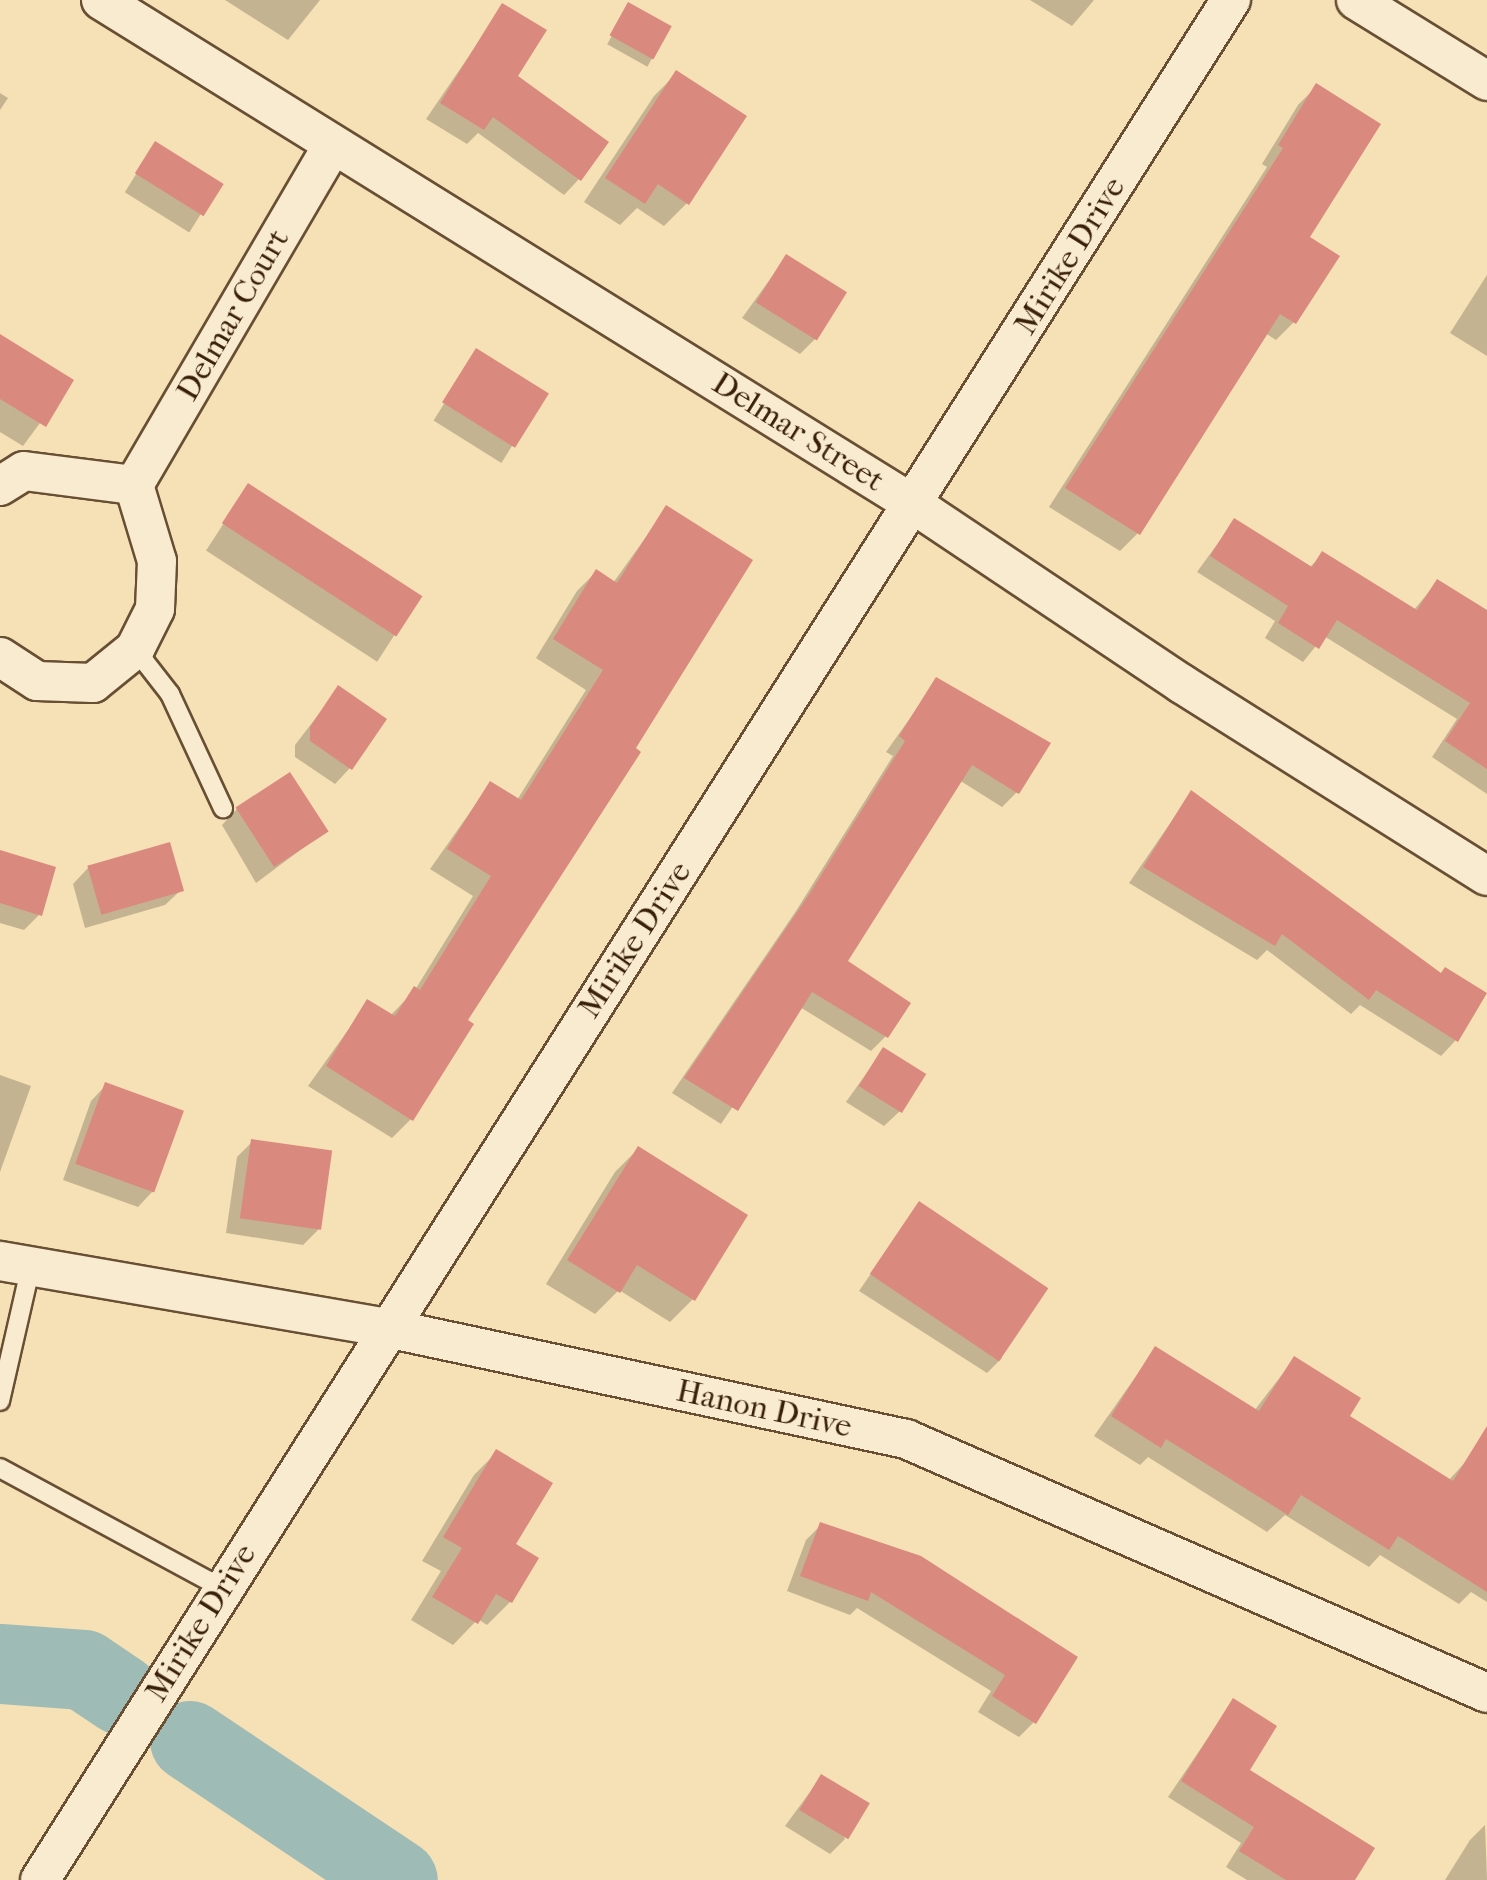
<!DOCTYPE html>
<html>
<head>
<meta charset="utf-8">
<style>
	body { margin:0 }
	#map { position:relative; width:1487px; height:1880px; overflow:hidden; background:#f6e0b5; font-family:"IM FELL French Canon",serif }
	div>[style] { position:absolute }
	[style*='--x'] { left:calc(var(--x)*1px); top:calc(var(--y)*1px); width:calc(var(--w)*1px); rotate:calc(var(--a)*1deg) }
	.shadow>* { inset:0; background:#0003; transform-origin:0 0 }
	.river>* { height:80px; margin:-40px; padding:0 40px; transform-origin:40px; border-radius:40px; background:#9fbbb6 }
	.building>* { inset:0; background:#d9897e; transform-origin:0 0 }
	.roads { filter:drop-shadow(2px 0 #684f34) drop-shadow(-2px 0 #684f34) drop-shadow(0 2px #684f34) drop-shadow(0 -2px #684f34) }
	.lane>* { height:18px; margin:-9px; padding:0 9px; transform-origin:9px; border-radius:9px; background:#f9ebcf }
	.street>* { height:38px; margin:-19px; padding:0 19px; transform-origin:19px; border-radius:19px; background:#f9ebcf }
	span { translate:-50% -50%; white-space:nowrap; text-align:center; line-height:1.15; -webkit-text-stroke:10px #f9ebcf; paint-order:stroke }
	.street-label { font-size:32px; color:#381f09 }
</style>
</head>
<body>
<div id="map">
	<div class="shadow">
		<i style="clip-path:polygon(225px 0,320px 0,288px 40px)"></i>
		<i style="clip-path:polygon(1030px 0,1094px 0,1072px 26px)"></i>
		<i style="left:629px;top:5px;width:46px;height:45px;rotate:29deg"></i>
		<i style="clip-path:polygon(503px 6px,515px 76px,579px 179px,564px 195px,478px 133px,467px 144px,426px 119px)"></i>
		<i style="clip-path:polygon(677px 73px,687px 203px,664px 226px,637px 208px,620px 225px,584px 202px,654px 96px)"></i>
		<i style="clip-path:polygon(1316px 87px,1294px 322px,1276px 340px,1265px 333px,1138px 533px,1120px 551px,1049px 507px,1267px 167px,1262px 164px,1298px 105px)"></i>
		<i style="clip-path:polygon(0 93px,8px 98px,0 110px)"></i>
		<i style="left:155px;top:144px;width:76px;height:57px;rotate:32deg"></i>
		<i style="clip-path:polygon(786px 257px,815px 339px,800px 354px,742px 318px)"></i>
		<i style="clip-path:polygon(1487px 275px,1487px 356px,1450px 333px)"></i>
		<i style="clip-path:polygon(0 337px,71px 381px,23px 446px,0 432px)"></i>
		<i style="left:477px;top:351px;width:80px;height:82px;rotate:32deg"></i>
		<i style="left:248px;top:486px;width:204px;height:77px;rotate:33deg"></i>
		<i style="clip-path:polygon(666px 509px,750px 561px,465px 1021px,411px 1119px,392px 1138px,308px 1086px,368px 1002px,390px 1016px,415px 990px,473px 896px,430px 869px,490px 784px,517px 800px,586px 690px,536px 658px,577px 591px,596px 572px,613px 583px)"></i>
		<i style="clip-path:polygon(1234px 521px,1309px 568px,1323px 554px,1413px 611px,1437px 582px,1487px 613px,1487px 794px,1432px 757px,1457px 719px,1324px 636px,1303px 662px,1265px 638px,1275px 621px,1197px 572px)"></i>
		<i style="clip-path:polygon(937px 680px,1017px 792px,1002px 807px,959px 780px,844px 961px,886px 1036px,871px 1051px,800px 1007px,721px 1124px,672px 1093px,796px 911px,893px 756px,886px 752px)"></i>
		<i style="clip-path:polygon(338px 689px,350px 768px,335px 784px,295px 757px,295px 745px)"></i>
		<i style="clip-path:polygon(1191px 793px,1456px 1040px,1441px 1056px,1360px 1005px,1351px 1014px,1267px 950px,1257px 960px,1129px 883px)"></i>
		<i style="clip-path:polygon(237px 809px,326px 831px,256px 883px,222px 825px)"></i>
		<i style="clip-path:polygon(88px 868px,181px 890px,165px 905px,85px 928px,73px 884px)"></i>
		<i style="clip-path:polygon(0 894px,39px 915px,24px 930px,0 923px)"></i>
		<i style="clip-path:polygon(883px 1050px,900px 1111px,884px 1126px,846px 1102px)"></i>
		<i style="clip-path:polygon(0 1075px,31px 1086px,0 1172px)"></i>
		<i style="clip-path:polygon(106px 1085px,153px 1191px,138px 1207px,63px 1180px,91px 1101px)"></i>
		<i style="clip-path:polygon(252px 1142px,319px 1229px,303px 1245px,226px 1233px,237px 1157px)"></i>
		<i style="clip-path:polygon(638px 1149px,693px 1299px,670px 1322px,619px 1290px,595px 1314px,546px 1284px,615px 1172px)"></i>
		<i style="clip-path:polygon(919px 1204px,1002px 1358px,987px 1373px,859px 1291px)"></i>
		<i style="clip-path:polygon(1155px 1349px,1254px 1411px,1294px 1359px,1346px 1417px,1448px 1481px,1470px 1457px,1487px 1468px,1487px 1602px,1471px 1592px,1459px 1604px,1380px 1555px,1369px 1567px,1285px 1515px,1267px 1532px,1148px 1457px,1140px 1465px,1094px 1436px)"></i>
		<i style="clip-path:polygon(497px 1452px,513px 1545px,535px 1559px,510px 1602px,487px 1625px,478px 1619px,453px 1645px,411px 1620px,441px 1571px,422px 1561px,474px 1475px)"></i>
		<i style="clip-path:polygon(821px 1525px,1074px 1657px,1034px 1722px,1019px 1737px,978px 1712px,991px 1691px,857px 1608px,850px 1615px,787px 1591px,806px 1540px)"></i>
		<i style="clip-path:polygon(1233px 1701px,1246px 1771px,1352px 1880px,1247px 1880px,1226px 1867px,1241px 1843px,1168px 1797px)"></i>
		<i style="clip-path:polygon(821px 1777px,845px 1839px,830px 1854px,785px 1826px)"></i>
		<i style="clip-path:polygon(1485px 1825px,1487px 1880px,1445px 1880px,1470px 1840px)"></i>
	</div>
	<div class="river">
		<i style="--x:0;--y:1664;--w:84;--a:4.1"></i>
		<i style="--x:84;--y:1670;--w:45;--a:34"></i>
		<i style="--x:190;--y:1741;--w:250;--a:33.8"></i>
	</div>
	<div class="building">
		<i style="left:628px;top:2px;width:50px;height:38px;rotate:29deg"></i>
		<i style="clip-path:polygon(502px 3px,547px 30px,518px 76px,609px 142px,581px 181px,493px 117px,484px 130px,440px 103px)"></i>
		<i style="clip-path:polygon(676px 70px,747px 116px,689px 205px,658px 184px,645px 204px,605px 178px)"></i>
		<i style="clip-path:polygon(1316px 83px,1381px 124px,1310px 237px,1340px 256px,1296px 324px,1280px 314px,1140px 535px,1065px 488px,1283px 148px,1278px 145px)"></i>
		<i style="left:155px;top:141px;width:81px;height:38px;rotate:32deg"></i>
		<i style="left:786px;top:254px;width:72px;height:57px;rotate:32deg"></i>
		<i style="clip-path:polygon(0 334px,74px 380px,46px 427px,0 399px)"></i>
		<i style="left:476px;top:348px;width:86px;height:64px;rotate:32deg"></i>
		<i style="left:248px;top:483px;width:208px;height:48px;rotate:33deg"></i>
		<i style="clip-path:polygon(666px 505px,753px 560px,636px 748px,641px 752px,468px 1020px,474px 1024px,413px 1121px,326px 1066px,367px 999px,395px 1016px,414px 986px,420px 990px,491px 876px,447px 849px,490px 781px,521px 800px,603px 670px,553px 639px,596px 569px,617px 583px)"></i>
		<i style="clip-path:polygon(1234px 518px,1312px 567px,1322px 551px,1417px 610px,1437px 579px,1487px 610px,1487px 769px,1445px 741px,1470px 703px,1337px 620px,1319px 649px,1278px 623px,1288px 606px,1210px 556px)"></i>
		<i style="clip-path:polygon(936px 677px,1051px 743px,1019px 794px,972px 765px,848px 961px,911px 1003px,888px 1038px,812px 992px,738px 1111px,684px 1078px,810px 893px,905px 741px,899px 736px)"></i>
		<i style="clip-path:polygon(338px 685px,387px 719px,352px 770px,310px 741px,310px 727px)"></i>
		<i style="left:290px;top:772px;width:71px;height:65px;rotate:57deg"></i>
		<i style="clip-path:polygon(1191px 790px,1441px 973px,1445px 967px,1487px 993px,1458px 1042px,1376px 990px,1369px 1000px,1282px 934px,1275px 946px,1143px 867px)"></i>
		<i style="left:170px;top:842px;width:51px;height:86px;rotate:74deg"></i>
		<i style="clip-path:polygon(0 850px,56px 867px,42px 916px,0 903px)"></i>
		<i style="left:883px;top:1047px;width:51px;height:46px;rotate:32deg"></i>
		<i style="left:105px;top:1082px;width:84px;height:87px;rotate:20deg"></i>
		<i style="left:251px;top:1139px;width:82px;height:80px;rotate:8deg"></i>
		<i style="clip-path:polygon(638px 1146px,748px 1215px,695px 1301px,637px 1265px,620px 1293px,567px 1260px)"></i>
		<i style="left:919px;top:1201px;width:156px;height:88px;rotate:34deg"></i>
		<i style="clip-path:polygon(1155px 1346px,1259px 1411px,1294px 1356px,1361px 1398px,1350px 1416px,1453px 1481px,1487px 1426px,1487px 1592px,1398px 1536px,1389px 1550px,1301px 1495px,1288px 1515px,1166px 1439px,1161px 1448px,1111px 1416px)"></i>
		<i style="clip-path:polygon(496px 1449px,553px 1483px,516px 1544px,539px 1558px,512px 1603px,496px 1594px,478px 1624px,432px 1597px,462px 1548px,443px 1537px)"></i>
		<i style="clip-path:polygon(820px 1522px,921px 1556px,1078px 1657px,1036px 1724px,992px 1696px,1005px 1675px,871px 1592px,868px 1601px,800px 1576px)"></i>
		<i style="clip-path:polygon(1233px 1698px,1277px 1726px,1250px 1770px,1375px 1848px,1355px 1880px,1286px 1880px,1239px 1851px,1254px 1827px,1181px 1781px)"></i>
		<i style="left:821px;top:1774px;width:57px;height:42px;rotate:31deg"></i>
	</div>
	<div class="roads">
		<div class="lane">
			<i style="--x:135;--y:649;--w:57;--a:52.1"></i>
			<i style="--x:170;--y:694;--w:126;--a:65.1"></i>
			<i style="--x:0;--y:1401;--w:139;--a:-77.1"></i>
			<i style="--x:0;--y:1468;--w:252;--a:28.4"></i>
		</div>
		<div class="street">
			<i style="--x:101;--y:0;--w:956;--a:31.83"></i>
			<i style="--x:913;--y:504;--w:324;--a:33.8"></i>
			<i style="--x:1182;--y:684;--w:360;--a:32.2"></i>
			<i style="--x:1356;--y:0;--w:154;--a:31.7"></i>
			<i style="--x:134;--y:485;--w:394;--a:-59.7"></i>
			<i style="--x:0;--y:486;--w:28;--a:-32"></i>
			<i style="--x:24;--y:471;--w:111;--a:7.3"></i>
			<i style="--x:134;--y:485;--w:79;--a:73.2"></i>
			<i style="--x:157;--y:561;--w:48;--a:92.4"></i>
			<i style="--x:155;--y:609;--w:45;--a:116.6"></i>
			<i style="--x:135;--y:649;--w:54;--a:141"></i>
			<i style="--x:93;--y:683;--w:56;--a:-178"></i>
			<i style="--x:37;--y:681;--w:44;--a:-147"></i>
			<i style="--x:0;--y:1261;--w:393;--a:9.8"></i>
			<i style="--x:387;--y:1328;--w:531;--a:12.07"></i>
			<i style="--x:906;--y:1439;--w:634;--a:23.61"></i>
			<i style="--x:40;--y:1880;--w:2226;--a:-57.65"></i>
		</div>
	</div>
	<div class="street-label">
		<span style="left:1070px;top:256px;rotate:-58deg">Mirike Drive</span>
		<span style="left:233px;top:315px;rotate:-60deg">Delmar Court</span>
		<span style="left:798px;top:432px;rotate:32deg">Delmar Street</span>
		<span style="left:635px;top:940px;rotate:-57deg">Mirike Drive</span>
		<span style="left:764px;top:1409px;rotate:12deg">Hanon Drive</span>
		<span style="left:201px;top:1623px;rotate:-58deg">Mirike Drive</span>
	</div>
</div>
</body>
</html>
